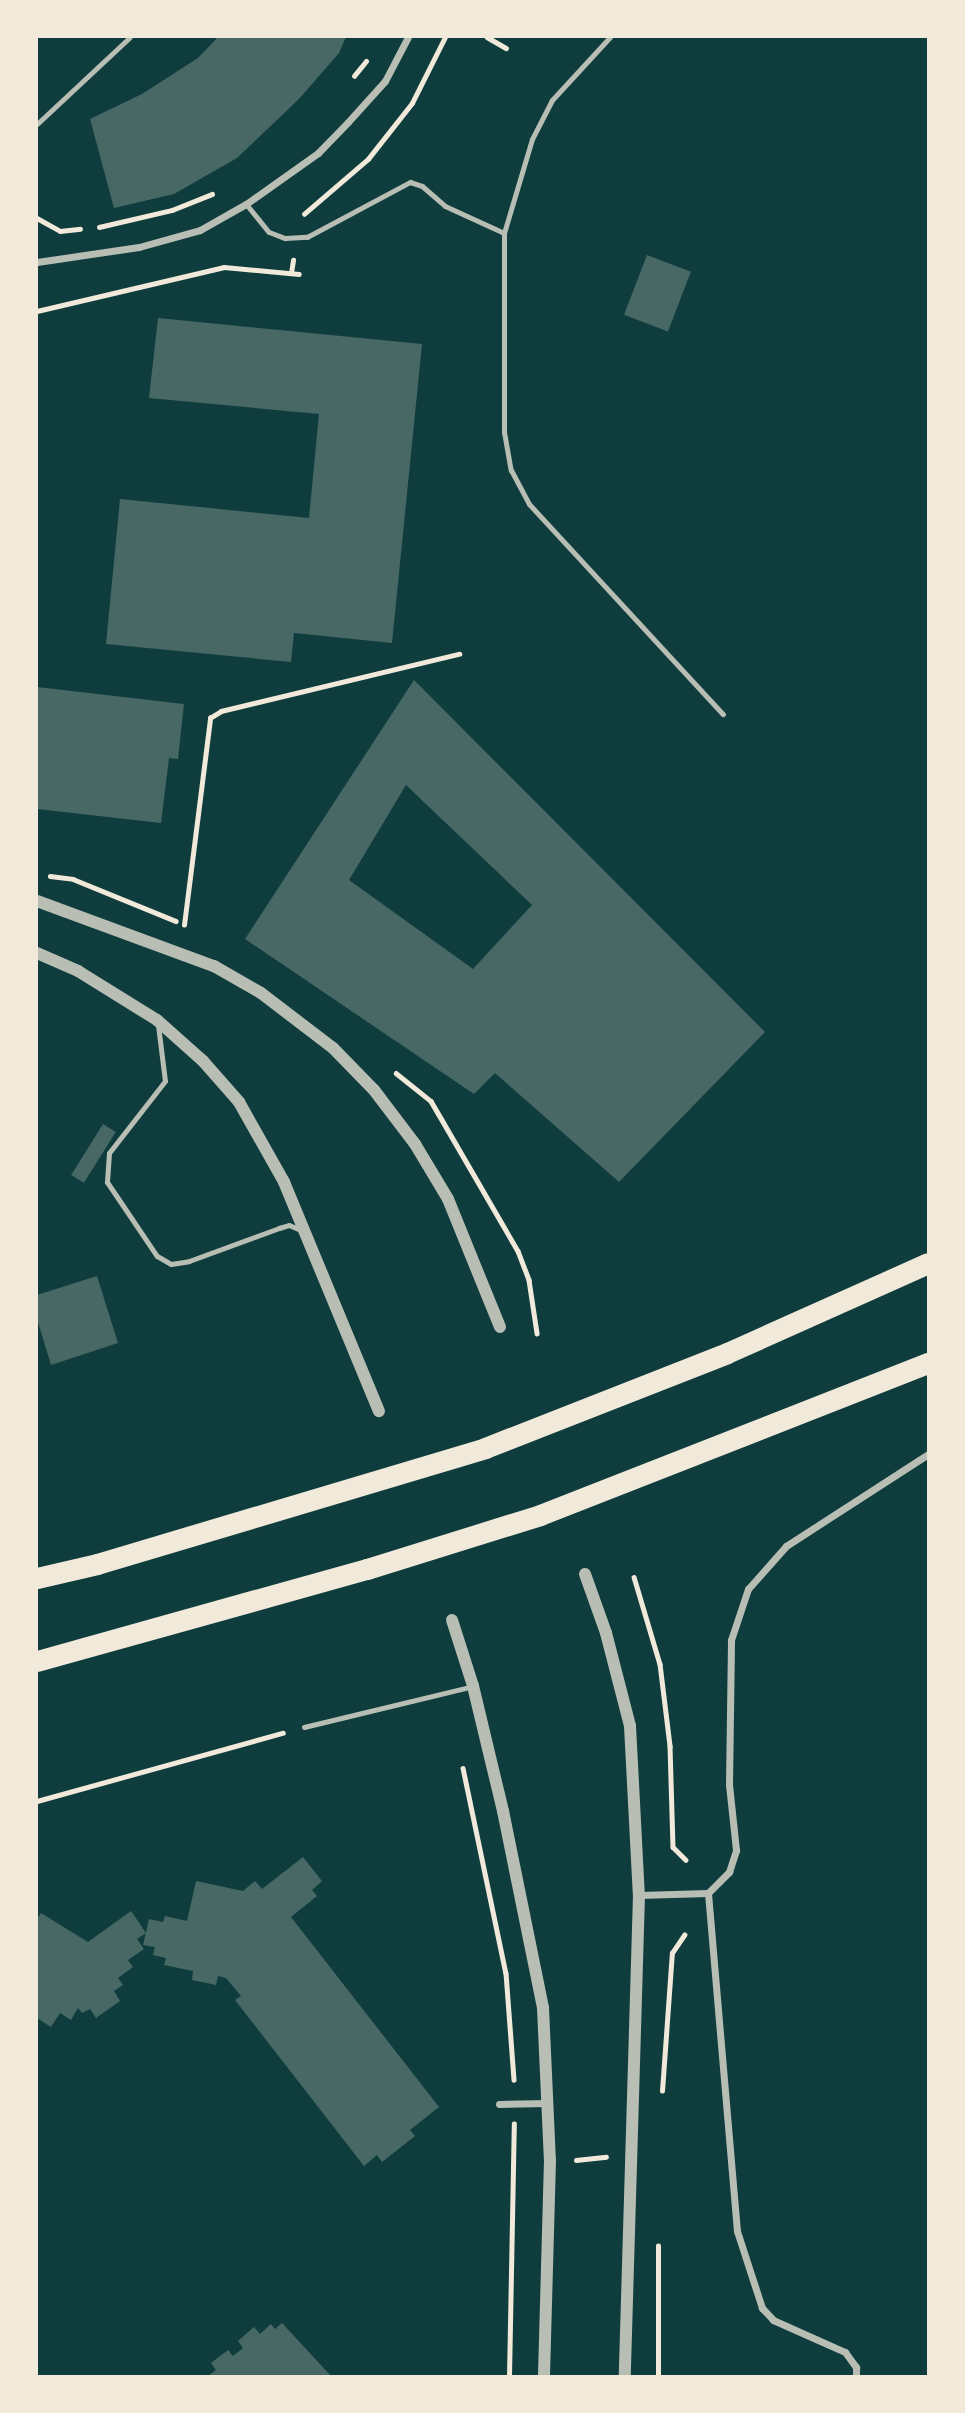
<!DOCTYPE html>
<html>
<head>
<meta charset="utf-8">
<style>
	body { margin:0 }
	#map { position:relative; width:965px; height:2413px; overflow:hidden; background:#0f3d3e; font-family:"Roboto Condensed",sans-serif }
	div>[style] { position:absolute }
	[style*='--x'] { left:calc(var(--x)*1px); top:calc(var(--y)*1px); width:calc(var(--w)*1px); rotate:calc(var(--a)*1deg) }
	.building>* { inset:0; background:#486865; transform-origin:0 0 }
	.path>* { height:4.5px; margin:-2.25px; padding:0 2.25px; transform-origin:2.25px; border-radius:2.25px; background:#f1e9da }
	.service>* { height:5px; margin:-2.5px; padding:0 2.5px; transform-origin:2.5px; border-radius:2.5px; background:#b8beb3 }
	.minor>* { height:7px; margin:-3.5px; padding:0 3.5px; transform-origin:3.5px; border-radius:3.5px; background:#b8beb3 }
	.tertiary>* { height:12px; margin:-6px; padding:0 6px; transform-origin:6px; border-radius:6px; background:#b8beb3 }
	.motorway>* { height:21px; margin:-10.5px; padding:0 10.5px; transform-origin:10.5px; border-radius:10.5px; background:#f1e9da }
	span { translate:-50% -50%; white-space:nowrap; text-align:center; line-height:1.15; -webkit-text-stroke:5px #f1e9da; paint-order:stroke }
	.frame { position:absolute; inset:0; border:38px solid #f1e9da; pointer-events:none }
</style>
</head>
<body>
<div id="map">
	<div class="building">
		<i style="clip-path:polygon(218px 37px,346px 37px,339px 53px,299px 99px,237px 158px,174px 194px,114px 208px,90px 119px,142px 94px,198px 58px)"></i>
		<i style="left:647px;top:255px;width:47px;height:64px;rotate:21deg"></i>
		<i style="clip-path:polygon(158px 318px,422px 344px,392px 643px,294px 633px,291px 662px,106px 644px,120px 499px,309px 518px,319px 414px,149px 398px)"></i>
		<i style="clip-path:polygon(evenodd,414px 680px,765px 1032px,619px 1182px,495px 1073px,474px 1094px,245px 939px,414px 680px,406px 785px,532px 905px,473px 969px,349px 880px,406px 785px)"></i>
		<i style="clip-path:polygon(37px 687px,184px 704px,178px 759px,169px 758px,161px 823px,37px 809px)"></i>
		<i style="left:103px;top:1124px;width:15px;height:60px;rotate:32deg"></i>
		<i style="clip-path:polygon(97px 1276px,118px 1343px,51px 1365px,37px 1319px,37px 1295px)"></i>
		<i style="clip-path:polygon(303px 1857px,322px 1881px,312px 1890px,317px 1896px,291px 1917px,439px 2107px,410px 2130px,415px 2136px,382px 2162px,377px 2155px,364px 2166px,235px 2000px,241px 1996px,226px 1978px,218px 1976px,216px 1985px,192px 1980px,193px 1971px,164px 1965px,166px 1958px,153px 1955px,155px 1947px,143px 1945px,149px 1919px,163px 1922px,165px 1916px,187px 1921px,196px 1881px,243px 1891px,255px 1881px,262px 1889px)"></i>
		<i style="clip-path:polygon(131px 1911px,146px 1933px,137px 1939px,144px 1949px,128px 1960px,133px 1967px,118px 1978px,123px 1985px,114px 1991px,120px 2001px,96px 2018px,90px 2009px,82px 2013px,78px 2008px,71px 2020px,60px 2013px,51px 2027px,37px 2018px,37px 1919px,41px 1913px,88px 1942px)"></i>
		<i style="clip-path:polygon(282px 2323px,331px 2376px,208px 2376px,216px 2370px,211px 2363px,228px 2350px,233px 2356px,243px 2348px,238px 2341px,254px 2327px,260px 2334px,271px 2324px,275px 2329px)"></i>
	</div>
	<div class="path">
		<i style="--x:487;--y:37;--w:22;--a:30"></i>
		<i style="--x:354;--y:76;--w:19;--a:-51"></i>
		<i style="--x:304;--y:214;--w:84;--a:-40.7"></i>
		<i style="--x:368;--y:159;--w:71;--a:-51.8"></i>
		<i style="--x:412;--y:103;--w:74;--a:-63.4"></i>
		<i style="--x:37;--y:218;--w:26;--a:29"></i>
		<i style="--x:60;--y:231;--w:20;--a:-6"></i>
		<i style="--x:99;--y:227;--w:75;--a:-13.1"></i>
		<i style="--x:172;--y:210;--w:43;--a:-21.8"></i>
		<i style="--x:291;--y:273;--w:13;--a:-81"></i>
		<i style="--x:37;--y:311;--w:192;--a:-13.2"></i>
		<i style="--x:224;--y:267;--w:75;--a:5.3"></i>
		<i style="--x:50;--y:876;--w:23;--a:7"></i>
		<i style="--x:73;--y:879;--w:111;--a:22.2"></i>
		<i style="--x:184;--y:925;--w:209;--a:-82.8"></i>
		<i style="--x:210;--y:718;--w:13;--a:-32"></i>
		<i style="--x:221;--y:711;--w:245;--a:-13.5"></i>
		<i style="--x:396;--y:1073;--w:45;--a:38.7"></i>
		<i style="--x:431;--y:1101;--w:173;--a:59.9"></i>
		<i style="--x:518;--y:1251;--w:31;--a:69"></i>
		<i style="--x:529;--y:1280;--w:54;--a:81.4"></i>
		<i style="--x:634;--y:1577;--w:91;--a:73.4"></i>
		<i style="--x:660;--y:1664;--w:83;--a:83"></i>
		<i style="--x:670;--y:1746;--w:101;--a:88.3"></i>
		<i style="--x:673;--y:1847;--w:18;--a:45"></i>
		<i style="--x:463;--y:1768;--w:209;--a:78.2"></i>
		<i style="--x:506;--y:1973;--w:107;--a:85.7"></i>
		<i style="--x:37;--y:1801;--w:255;--a:-15.5"></i>
		<i style="--x:662;--y:2091;--w:138;--a:-85.9"></i>
		<i style="--x:672;--y:1953;--w:22;--a:-56"></i>
		<i style="--x:576;--y:2160;--w:30;--a:-6"></i>
		<i style="--x:509;--y:2376;--w:252;--a:-88.9"></i>
		<i style="--x:658;--y:2376;--w:130;--a:-90"></i>
	</div>
	<div class="service">
		<i style="--x:610;--y:37;--w:86;--a:132.6"></i>
		<i style="--x:552;--y:100;--w:44;--a:117.1"></i>
		<i style="--x:532;--y:139;--w:98;--a:106.6"></i>
		<i style="--x:504;--y:233;--w:199;--a:90"></i>
		<i style="--x:504;--y:432;--w:39;--a:80"></i>
		<i style="--x:511;--y:470;--w:38;--a:62"></i>
		<i style="--x:529;--y:504;--w:286;--a:47.3"></i>
		<i style="--x:37;--y:124;--w:127;--a:-43.1"></i>
		<i style="--x:246;--y:204;--w:36;--a:51"></i>
		<i style="--x:269;--y:232;--w:17;--a:21"></i>
		<i style="--x:285;--y:238;--w:22;--a:-3"></i>
		<i style="--x:307;--y:237;--w:117;--a:-28.1"></i>
		<i style="--x:410;--y:182;--w:13;--a:18"></i>
		<i style="--x:422;--y:186;--w:30;--a:41"></i>
		<i style="--x:445;--y:206;--w:65;--a:24.6"></i>
		<i style="--x:158;--y:1025;--w:56;--a:82.9"></i>
		<i style="--x:165;--y:1081;--w:91;--a:127.9"></i>
		<i style="--x:109;--y:1153;--w:29;--a:94"></i>
		<i style="--x:107;--y:1182;--w:89;--a:56"></i>
		<i style="--x:157;--y:1256;--w:16;--a:30"></i>
		<i style="--x:171;--y:1264;--w:18;--a:-9"></i>
		<i style="--x:189;--y:1261;--w:96;--a:-20.1"></i>
		<i style="--x:279;--y:1228;--w:10;--a:-17"></i>
		<i style="--x:289;--y:1225;--w:13;--a:23"></i>
		<i style="--x:304;--y:1727;--w:174;--a:-13.6"></i>
	</div>
	<div class="minor">
		<i style="--x:37;--y:262;--w:103;--a:-8.4"></i>
		<i style="--x:139;--y:247;--w:63;--a:-15.6"></i>
		<i style="--x:200;--y:230;--w:53;--a:-29.5"></i>
		<i style="--x:246;--y:204;--w:88;--a:-35.3"></i>
		<i style="--x:318;--y:153;--w:43;--a:-45.9"></i>
		<i style="--x:348;--y:122;--w:55;--a:-47.9"></i>
		<i style="--x:385;--y:81;--w:50;--a:-62.4"></i>
		<i style="--x:708;--y:1893;--w:339;--a:85.1"></i>
		<i style="--x:737;--y:2231;--w:81;--a:72"></i>
		<i style="--x:762;--y:2308;--w:16;--a:47"></i>
		<i style="--x:773;--y:2320;--w:79;--a:24"></i>
		<i style="--x:845;--y:2352;--w:19;--a:54"></i>
		<i style="--x:856;--y:2367;--w:9;--a:90"></i>
		<i style="--x:639;--y:1895;--w:69;--a:-1.7"></i>
		<i style="--x:708;--y:1893;--w:30;--a:-45"></i>
		<i style="--x:729;--y:1872;--w:23;--a:-72"></i>
		<i style="--x:736;--y:1850;--w:65;--a:-96.1"></i>
		<i style="--x:729;--y:1785;--w:145;--a:-89.2"></i>
		<i style="--x:731;--y:1640;--w:54;--a:-71.6"></i>
		<i style="--x:748;--y:1589;--w:57;--a:-48.5"></i>
		<i style="--x:786;--y:1546;--w:169;--a:-32.9"></i>
		<i style="--x:499;--y:2104;--w:49;--a:-1.2"></i>
	</div>
	<div class="tertiary">
		<i style="--x:37;--y:901;--w:189;--a:20.2"></i>
		<i style="--x:214;--y:966;--w:54;--a:29.9"></i>
		<i style="--x:261;--y:993;--w:91;--a:37.4"></i>
		<i style="--x:333;--y:1048;--w:59;--a:45.7"></i>
		<i style="--x:374;--y:1090;--w:68;--a:52.8"></i>
		<i style="--x:415;--y:1144;--w:64;--a:59"></i>
		<i style="--x:448;--y:1199;--w:138;--a:67.9"></i>
		<i style="--x:37;--y:953;--w:45;--a:23.7"></i>
		<i style="--x:78;--y:971;--w:93;--a:31.8"></i>
		<i style="--x:157;--y:1020;--w:62;--a:41.7"></i>
		<i style="--x:203;--y:1061;--w:55;--a:48.7"></i>
		<i style="--x:239;--y:1102;--w:92;--a:60.6"></i>
		<i style="--x:284;--y:1182;--w:248;--a:67.5"></i>
		<i style="--x:585;--y:1574;--w:63;--a:70.4"></i>
		<i style="--x:606;--y:1633;--w:96;--a:75.5"></i>
		<i style="--x:630;--y:1726;--w:169;--a:87"></i>
		<i style="--x:639;--y:1895;--w:481;--a:91.7"></i>
		<i style="--x:452;--y:1620;--w:69;--a:72.3"></i>
		<i style="--x:473;--y:1686;--w:129;--a:76.5"></i>
		<i style="--x:503;--y:1811;--w:201;--a:78.5"></i>
		<i style="--x:543;--y:2008;--w:152;--a:87.4"></i>
		<i style="--x:550;--y:2160;--w:216;--a:91.6"></i>
	</div>
	<div class="motorway">
		<i style="--x:37;--y:1578;--w:62;--a:-13.1"></i>
		<i style="--x:97;--y:1564;--w:405;--a:-16.6"></i>
		<i style="--x:485;--y:1448;--w:260;--a:-21.4"></i>
		<i style="--x:727;--y:1353;--w:220;--a:-24.1"></i>
		<i style="--x:37;--y:1661;--w:343;--a:-15.6"></i>
		<i style="--x:367;--y:1569;--w:181;--a:-17.3"></i>
		<i style="--x:540;--y:1515;--w:417;--a:-21.4"></i>
	</div>
	<div class="frame"></div>
</div>
</body>
</html>
